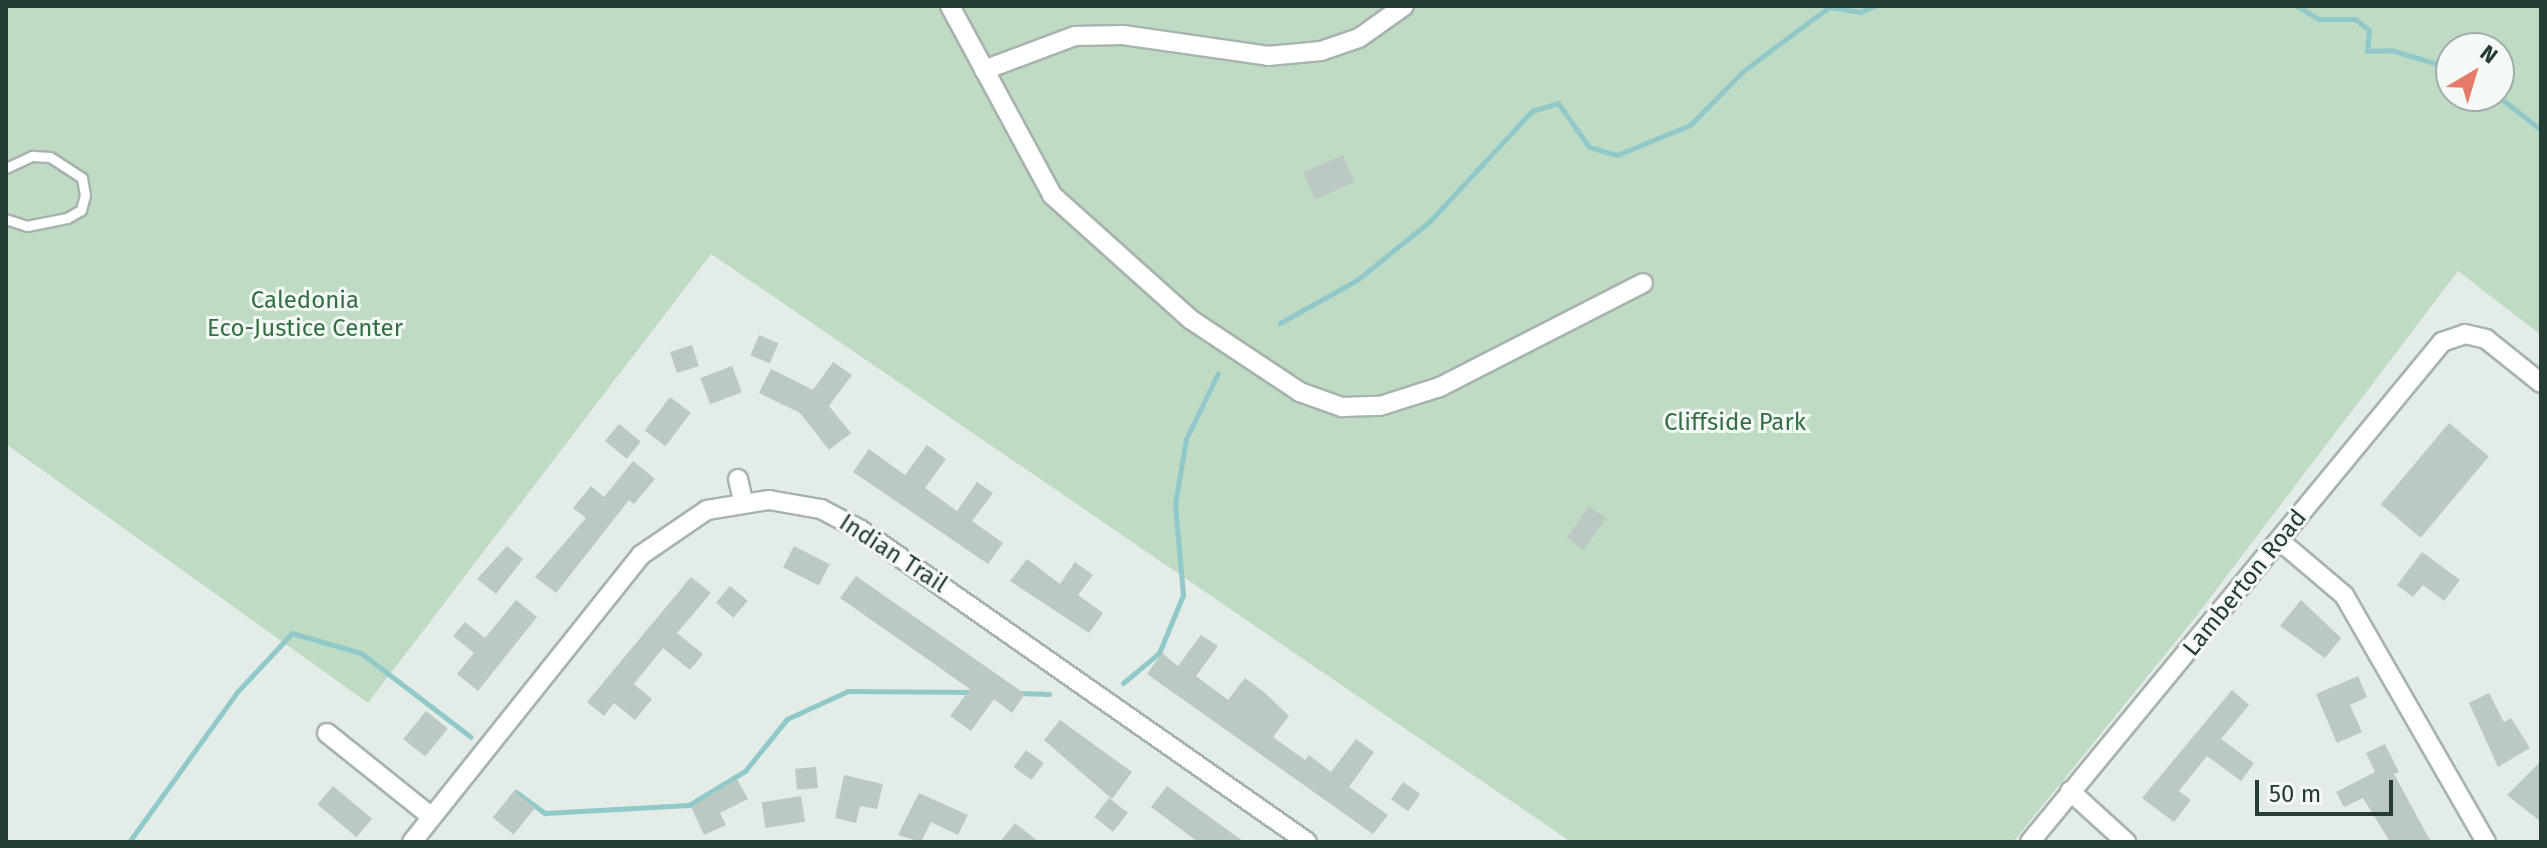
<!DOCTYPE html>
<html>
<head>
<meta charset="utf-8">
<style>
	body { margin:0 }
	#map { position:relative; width:2547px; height:848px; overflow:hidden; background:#e4ece7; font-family:"Fira Sans",sans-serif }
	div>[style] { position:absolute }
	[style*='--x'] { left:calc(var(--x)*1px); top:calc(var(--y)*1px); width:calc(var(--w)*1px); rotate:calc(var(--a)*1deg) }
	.green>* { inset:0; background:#bfdbc3 }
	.stream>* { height:5px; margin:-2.5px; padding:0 2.5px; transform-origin:2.5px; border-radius:2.5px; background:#91c9cb }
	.building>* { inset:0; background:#bcc9c3; transform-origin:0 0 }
	.roads { filter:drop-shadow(2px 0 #a7b4ad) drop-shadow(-2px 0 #a7b4ad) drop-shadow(0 2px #a7b4ad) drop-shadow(0 -2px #a7b4ad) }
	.service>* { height:9px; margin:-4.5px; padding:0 4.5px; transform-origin:4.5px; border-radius:4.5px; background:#fff }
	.minor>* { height:18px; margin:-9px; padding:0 9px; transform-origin:9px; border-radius:9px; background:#fff }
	span { translate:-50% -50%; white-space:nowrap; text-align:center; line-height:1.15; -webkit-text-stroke:6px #f4f9f6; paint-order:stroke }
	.park-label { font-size:24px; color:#336f43 }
	.street-label { font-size:24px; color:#253c33 }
	.frame { position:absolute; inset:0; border:8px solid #253c33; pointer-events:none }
	.north { position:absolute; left:2435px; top:32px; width:80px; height:80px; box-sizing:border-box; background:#f4f9f6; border:2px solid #a1ada8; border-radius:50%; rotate:38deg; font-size:22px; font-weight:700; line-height:32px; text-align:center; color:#253c33 }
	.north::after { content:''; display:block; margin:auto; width:28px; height:36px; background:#e57a69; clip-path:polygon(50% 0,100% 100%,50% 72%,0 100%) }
	.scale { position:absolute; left:2255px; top:780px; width:138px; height:36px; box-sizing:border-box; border:4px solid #253c33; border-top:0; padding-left:10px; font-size:24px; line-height:28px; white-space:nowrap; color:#253c33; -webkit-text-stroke:6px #f4f9f6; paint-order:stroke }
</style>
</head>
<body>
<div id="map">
	<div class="green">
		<i style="clip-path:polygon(evenodd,6px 6px,2541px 6px,2541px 335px,2458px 271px,2194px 619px,2013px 842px,1571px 842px,711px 254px,368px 703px,6px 444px,6px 6px,2451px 48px,2499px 48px,2499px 96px,2451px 96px,2451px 48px)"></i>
	</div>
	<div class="stream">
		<i style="--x:2297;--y:6;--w:26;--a:31"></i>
		<i style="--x:2319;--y:19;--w:36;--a:0"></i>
		<i style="--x:2355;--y:19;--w:18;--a:38"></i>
		<i style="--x:2369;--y:30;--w:21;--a:95"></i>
		<i style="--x:2367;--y:51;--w:24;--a:-2"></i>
		<i style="--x:2391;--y:50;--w:63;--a:16.7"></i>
		<i style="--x:2498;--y:96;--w:55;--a:38.3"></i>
		<i style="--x:1280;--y:323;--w:88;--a:-29.2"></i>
		<i style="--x:1357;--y:280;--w:94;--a:-38.9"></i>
		<i style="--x:1430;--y:221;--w:150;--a:-47.2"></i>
		<i style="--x:1532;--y:111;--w:27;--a:-17"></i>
		<i style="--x:1558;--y:103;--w:54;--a:54.8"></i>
		<i style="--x:1589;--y:147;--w:29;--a:16"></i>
		<i style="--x:1617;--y:155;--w:79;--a:-22.3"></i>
		<i style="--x:1690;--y:125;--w:74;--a:-45.5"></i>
		<i style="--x:1742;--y:72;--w:109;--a:-36.8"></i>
		<i style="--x:1829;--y:7;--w:31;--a:9"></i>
		<i style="--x:1860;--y:12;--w:16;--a:-22"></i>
		<i style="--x:1123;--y:683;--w:47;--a:-39.8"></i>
		<i style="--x:1159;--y:653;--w:63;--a:-67.5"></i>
		<i style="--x:1183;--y:595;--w:91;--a:-95"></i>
		<i style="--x:1175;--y:504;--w:66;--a:-80.4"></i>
		<i style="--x:1186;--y:439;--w:73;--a:-64.1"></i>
		<i style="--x:1017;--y:693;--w:32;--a:2"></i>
		<i style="--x:516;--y:792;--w:36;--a:36"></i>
		<i style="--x:545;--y:813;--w:144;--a:-3.2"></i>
		<i style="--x:689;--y:805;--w:66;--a:-31.3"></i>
		<i style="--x:745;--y:771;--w:67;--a:-51.1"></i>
		<i style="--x:787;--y:719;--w:67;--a:-24.7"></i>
		<i style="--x:848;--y:691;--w:127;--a:0.5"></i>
		<i style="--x:129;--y:842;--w:186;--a:-54.2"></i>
		<i style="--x:238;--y:691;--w:79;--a:-47"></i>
		<i style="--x:292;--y:633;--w:72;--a:16.2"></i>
		<i style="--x:361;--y:653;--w:138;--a:37.4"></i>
	</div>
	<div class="building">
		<i style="left:1343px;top:155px;width:30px;height:43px;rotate:67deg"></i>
		<i style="left:759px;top:335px;width:21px;height:22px;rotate:23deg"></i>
		<i style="left:692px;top:345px;width:22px;height:23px;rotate:72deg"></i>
		<i style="clip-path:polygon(833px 362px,852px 375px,829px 406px,851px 433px,829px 450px,800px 413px,759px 393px,771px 369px,813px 390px)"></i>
		<i style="left:732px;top:366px;width:28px;height:34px;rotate:69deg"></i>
		<i style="left:670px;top:397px;width:26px;height:42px;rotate:37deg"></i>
		<i style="left:2449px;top:423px;width:52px;height:106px;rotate:40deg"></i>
		<i style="left:619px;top:424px;width:28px;height:22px;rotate:39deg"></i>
		<i style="clip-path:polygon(927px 445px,946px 459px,925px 488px,957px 511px,977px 482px,993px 493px,972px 521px,1003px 543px,988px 564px,853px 472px,869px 449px,905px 475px)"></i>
		<i style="clip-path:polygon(633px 461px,655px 479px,634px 504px,629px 500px,556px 593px,535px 577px,586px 518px,573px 508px,591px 486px,604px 497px)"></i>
		<i style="left:1589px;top:506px;width:21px;height:39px;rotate:35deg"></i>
		<i style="clip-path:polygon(507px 546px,523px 559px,496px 594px,477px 579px)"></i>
		<i style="left:794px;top:546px;width:40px;height:24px;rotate:27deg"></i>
		<i style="clip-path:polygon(2422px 552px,2460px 580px,2444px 601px,2423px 585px,2413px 597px,2397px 585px)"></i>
		<i style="clip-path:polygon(1027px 559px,1060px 584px,1075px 562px,1093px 575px,1078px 595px,1103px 613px,1089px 633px,1010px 581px)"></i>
		<i style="clip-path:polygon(856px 576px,1025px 694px,1012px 713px,994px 699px,971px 731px,950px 716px,970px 689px,840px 598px)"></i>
		<i style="clip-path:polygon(691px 577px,711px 593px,677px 633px,703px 654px,690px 670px,663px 648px,634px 684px,652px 699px,635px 720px,614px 703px,604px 716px,587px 702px)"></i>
		<i style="left:730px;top:586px;width:23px;height:22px;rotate:40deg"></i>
		<i style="clip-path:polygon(516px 600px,537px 617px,478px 691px,457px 674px,474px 653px,453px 636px,465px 622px,485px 638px)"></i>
		<i style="clip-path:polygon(2301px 600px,2341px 638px,2325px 658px,2280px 626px)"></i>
		<i style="clip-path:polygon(1201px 635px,1218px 646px,1196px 676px,1228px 700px,1245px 678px,1264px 692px,1289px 716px,1273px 737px,1305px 760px,1309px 755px,1331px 772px,1356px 739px,1374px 752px,1349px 787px,1388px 815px,1373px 834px,1147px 674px,1162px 653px,1178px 666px)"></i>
		<i style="clip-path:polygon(2358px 676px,2367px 697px,2350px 705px,2362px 732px,2337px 743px,2316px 694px)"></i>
		<i style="clip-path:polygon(2232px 690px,2249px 705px,2221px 739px,2254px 763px,2241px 781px,2207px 756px,2179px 791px,2191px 800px,2174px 822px,2142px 798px)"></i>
		<i style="clip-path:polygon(2489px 693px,2504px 722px,2511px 718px,2530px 748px,2498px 767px,2469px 703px)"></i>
		<i style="left:426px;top:711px;width:28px;height:36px;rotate:39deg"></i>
		<i style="clip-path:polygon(1060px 720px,1132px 772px,1112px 799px,1044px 740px)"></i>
		<i style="clip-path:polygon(2385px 744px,2399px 772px,2394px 774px,2431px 842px,2390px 842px,2363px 798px,2344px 807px,2336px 792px,2375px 772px,2366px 753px)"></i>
		<i style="left:1026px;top:750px;width:22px;height:21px;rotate:36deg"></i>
		<i style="clip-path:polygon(2541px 761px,2541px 822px,2507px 795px)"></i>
		<i style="left:816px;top:767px;width:21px;height:21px;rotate:85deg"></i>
		<i style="clip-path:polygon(844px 775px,883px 784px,877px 809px,860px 806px,856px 823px,835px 818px)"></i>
		<i style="clip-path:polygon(737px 779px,748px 799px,720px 813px,726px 825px,704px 835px,691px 807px)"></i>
		<i style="left:1403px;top:782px;width:21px;height:21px;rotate:35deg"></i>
		<i style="left:333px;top:786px;width:51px;height:24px;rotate:40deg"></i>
		<i style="clip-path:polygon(1167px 786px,1218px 823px,1244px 842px,1198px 842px,1151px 807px)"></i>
		<i style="left:514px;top:791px;width:27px;height:34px;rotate:39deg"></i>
		<i style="clip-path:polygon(919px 793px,968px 815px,958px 835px,931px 822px,921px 842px,898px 835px)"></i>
		<i style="left:801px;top:796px;width:26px;height:40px;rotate:81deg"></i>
		<i style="left:1109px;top:798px;width:24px;height:24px;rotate:38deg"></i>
		<i style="clip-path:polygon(1015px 823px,1039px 842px,1000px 842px)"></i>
	</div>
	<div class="roads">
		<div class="service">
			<i style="--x:6;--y:168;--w:29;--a:-25"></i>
			<i style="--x:32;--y:156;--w:18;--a:3"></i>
			<i style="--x:50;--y:157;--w:38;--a:33"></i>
			<i style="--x:82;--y:178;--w:17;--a:80"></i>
			<i style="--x:85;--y:195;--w:16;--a:105"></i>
			<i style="--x:81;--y:210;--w:16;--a:150"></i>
			<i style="--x:67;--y:218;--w:41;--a:168.7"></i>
			<i style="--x:27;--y:226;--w:22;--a:-162"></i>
		</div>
		<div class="minor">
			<i style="--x:950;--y:6;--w:215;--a:61.6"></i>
			<i style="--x:1052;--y:195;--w:186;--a:41.9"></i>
			<i style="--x:1190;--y:319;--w:132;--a:33.6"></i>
			<i style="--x:1300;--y:392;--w:45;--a:19.7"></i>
			<i style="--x:1342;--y:407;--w:38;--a:-2"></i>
			<i style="--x:1380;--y:406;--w:63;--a:-17.6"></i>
			<i style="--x:1440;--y:387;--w:228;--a:-27.1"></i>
			<i style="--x:984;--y:70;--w:97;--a:-20.5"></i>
			<i style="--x:1075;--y:36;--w:48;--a:-1.2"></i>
			<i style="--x:1123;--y:35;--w:147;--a:8.2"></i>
			<i style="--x:1268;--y:56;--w:53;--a:-5.4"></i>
			<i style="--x:1321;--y:51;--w:40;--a:-18.9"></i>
			<i style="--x:1359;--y:38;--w:55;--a:-35.4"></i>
			<i style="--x:738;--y:479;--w:23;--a:77"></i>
			<i style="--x:2280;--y:541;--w:84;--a:40.2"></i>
			<i style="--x:2344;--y:595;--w:285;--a:60.1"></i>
			<i style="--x:327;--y:733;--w:134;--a:38.7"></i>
			<i style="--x:2070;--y:791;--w:76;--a:42.3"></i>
			<i style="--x:412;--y:842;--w:367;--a:-51.4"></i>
			<i style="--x:641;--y:555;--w:80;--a:-34.3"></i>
			<i style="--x:707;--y:510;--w:63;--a:-9.2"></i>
			<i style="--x:769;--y:500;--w:53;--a:9.8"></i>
			<i style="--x:821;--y:509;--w:45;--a:27.7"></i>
			<i style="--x:861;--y:530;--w:544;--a:34.97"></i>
			<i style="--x:2030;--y:842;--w:648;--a:-50.51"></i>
			<i style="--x:2442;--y:342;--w:24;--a:-19"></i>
			<i style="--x:2465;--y:334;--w:22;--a:13"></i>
			<i style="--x:2486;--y:339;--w:70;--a:38.7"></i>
		</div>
	</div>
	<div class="park-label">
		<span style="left:305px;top:315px">Caledonia<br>Eco-Justice Center</span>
		<span style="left:1735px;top:423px">Cliffside Park</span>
	</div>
	<div class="street-label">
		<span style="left:893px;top:554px;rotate:33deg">Indian Trail</span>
		<span style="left:2245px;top:583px;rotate:-51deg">Lamberton Road</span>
	</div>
	<div class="frame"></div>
	<div class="north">N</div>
	<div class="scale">50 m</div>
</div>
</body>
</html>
